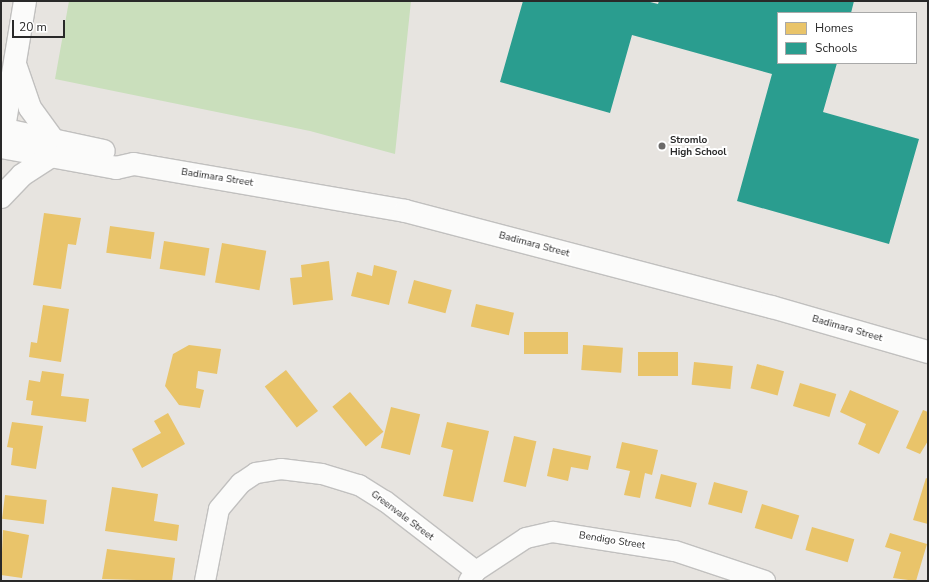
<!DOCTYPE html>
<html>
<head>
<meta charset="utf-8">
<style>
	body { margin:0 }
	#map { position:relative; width:929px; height:582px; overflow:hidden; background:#e7e4e0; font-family:"Nunito Sans",sans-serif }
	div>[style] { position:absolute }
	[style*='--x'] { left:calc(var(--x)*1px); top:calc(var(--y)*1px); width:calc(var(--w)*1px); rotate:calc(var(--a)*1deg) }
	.green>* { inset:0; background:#cadfbc }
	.homes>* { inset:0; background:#e9c46a; transform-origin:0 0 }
	.schools>* { inset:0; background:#2a9d8f }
	.roads { filter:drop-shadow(1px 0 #c1c0bf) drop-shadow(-1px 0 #c1c0bf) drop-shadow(0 1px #c1c0bf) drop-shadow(0 -1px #c1c0bf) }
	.minor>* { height:20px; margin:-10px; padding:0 10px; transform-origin:10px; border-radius:10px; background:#fbfbfa }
	.secondary>* { height:22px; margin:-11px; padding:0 11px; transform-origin:11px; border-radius:11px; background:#fbfbfa }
	.dots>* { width:11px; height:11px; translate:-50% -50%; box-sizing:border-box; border:2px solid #fff; border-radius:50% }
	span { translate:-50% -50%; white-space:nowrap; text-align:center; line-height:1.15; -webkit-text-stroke:4px #fff; paint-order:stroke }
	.poi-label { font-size:10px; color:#292929; font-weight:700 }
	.left { translate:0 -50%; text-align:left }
	.street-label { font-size:10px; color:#292929 }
	.frame { position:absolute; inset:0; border:2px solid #292929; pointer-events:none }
	.legend { position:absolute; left:777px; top:12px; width:140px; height:52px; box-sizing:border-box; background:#fff; border:1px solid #a9a9a9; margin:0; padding:5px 7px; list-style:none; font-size:12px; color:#292929 }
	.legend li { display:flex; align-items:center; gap:8px; height:20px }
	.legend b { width:20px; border:1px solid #a9a9a9 }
	.scale { position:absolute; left:12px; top:20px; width:53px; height:18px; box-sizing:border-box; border:2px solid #292929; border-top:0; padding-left:5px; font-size:12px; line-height:14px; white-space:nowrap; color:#292929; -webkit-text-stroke:3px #fff; paint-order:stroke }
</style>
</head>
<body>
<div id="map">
	<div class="green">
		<i style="clip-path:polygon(69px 1px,411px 1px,395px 154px,310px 131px,55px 79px)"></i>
	</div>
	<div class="homes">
		<i style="clip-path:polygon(44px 213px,81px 218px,76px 245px,68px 244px,61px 289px,33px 285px)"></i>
		<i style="left:110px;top:226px;width:45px;height:27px;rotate:8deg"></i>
		<i style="left:164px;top:241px;width:46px;height:28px;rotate:9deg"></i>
		<i style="left:222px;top:243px;width:45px;height:40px;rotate:10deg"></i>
		<i style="clip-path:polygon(329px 261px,333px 300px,293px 305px,290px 278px,302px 277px,301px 265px)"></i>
		<i style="clip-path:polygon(374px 265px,397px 271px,389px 305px,351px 296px,357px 272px,372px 276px)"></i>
		<i style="left:414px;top:280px;width:39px;height:24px;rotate:15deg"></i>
		<i style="left:476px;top:304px;width:39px;height:23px;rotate:13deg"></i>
		<i style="clip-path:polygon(43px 305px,69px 309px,61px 362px,29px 357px,31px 342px,37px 343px)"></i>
		<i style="left:524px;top:332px;width:44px;height:22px"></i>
		<i style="clip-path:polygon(189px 345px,221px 349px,217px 374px,198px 371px,196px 388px,204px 390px,200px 408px,179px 405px,165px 386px,173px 354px)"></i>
		<i style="left:583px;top:345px;width:40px;height:25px;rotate:4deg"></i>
		<i style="left:638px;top:352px;width:40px;height:24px"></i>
		<i style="left:694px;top:362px;width:39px;height:23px;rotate:6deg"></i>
		<i style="left:757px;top:364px;width:28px;height:25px;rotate:15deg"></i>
		<i style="left:286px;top:370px;width:52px;height:27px;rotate:52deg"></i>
		<i style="clip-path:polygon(42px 371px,64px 374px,61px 396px,89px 399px,86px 422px,31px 415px,33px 401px,26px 400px,29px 380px,40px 382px)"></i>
		<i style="left:800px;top:383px;width:38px;height:24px;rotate:17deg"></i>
		<i style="clip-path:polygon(850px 390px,899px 411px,879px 454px,858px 444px,866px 424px,840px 412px)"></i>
		<i style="left:350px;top:392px;width:52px;height:23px;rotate:50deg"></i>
		<i style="left:391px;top:407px;width:30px;height:42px;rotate:14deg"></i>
		<i style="clip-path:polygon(923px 410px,928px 412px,928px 441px,920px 454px,906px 448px)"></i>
		<i style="clip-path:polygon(168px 413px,185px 444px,142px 468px,132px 449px,161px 433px,154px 421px)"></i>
		<i style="clip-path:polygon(12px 422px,43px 426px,36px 469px,11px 465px,13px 448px,7px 447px)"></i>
		<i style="clip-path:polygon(447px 422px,489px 431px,473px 502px,443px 496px,453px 450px,441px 447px)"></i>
		<i style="left:514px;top:436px;width:23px;height:47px;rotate:13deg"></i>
		<i style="clip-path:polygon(622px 442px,658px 450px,652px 475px,645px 473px,640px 498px,624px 495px,630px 471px,616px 468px)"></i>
		<i style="clip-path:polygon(553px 448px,591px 456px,588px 470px,571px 467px,568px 481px,547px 476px)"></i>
		<i style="left:661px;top:474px;width:37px;height:25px;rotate:14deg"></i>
		<i style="clip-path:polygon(926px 478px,928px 479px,928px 524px,913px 520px)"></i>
		<i style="left:714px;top:482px;width:35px;height:23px;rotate:15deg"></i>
		<i style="clip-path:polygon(112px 487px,158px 494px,154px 521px,179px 525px,177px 541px,105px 531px)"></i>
		<i style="left:5px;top:495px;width:42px;height:24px;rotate:7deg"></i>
		<i style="left:762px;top:504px;width:39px;height:25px;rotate:17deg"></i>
		<i style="left:812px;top:527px;width:44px;height:24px;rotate:16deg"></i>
		<i style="clip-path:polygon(3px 530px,29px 535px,22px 578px,1px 575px)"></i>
		<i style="clip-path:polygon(890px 533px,927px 544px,916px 581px,893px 578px,901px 552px,885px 547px)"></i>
		<i style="clip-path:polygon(107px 549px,175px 558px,172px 581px,102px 579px)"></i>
	</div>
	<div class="schools">
		<i style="clip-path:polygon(523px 1px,646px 1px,658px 4px,659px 1px,854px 1px,851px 13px,778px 13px,778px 63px,837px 63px,823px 112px,919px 139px,889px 244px,737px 201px,772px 74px,632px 35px,610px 113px,500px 82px)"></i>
	</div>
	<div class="roads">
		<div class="minor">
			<i style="--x:205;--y:581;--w:73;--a:-79"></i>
			<i style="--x:219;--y:509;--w:34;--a:-50"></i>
			<i style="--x:241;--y:483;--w:18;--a:-34"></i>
			<i style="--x:256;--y:473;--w:25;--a:-9"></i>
			<i style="--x:281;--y:469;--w:41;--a:7"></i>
			<i style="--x:322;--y:474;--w:39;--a:17"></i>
			<i style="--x:359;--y:485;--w:31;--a:32"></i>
			<i style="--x:385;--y:501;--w:115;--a:37.6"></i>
			<i style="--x:469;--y:581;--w:12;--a:-55"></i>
			<i style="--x:476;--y:571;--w:60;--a:-33.4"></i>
			<i style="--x:526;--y:538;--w:28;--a:-13"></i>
			<i style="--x:553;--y:532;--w:123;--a:8.9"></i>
			<i style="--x:675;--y:551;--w:95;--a:18.4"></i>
		</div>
		<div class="secondary">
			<i style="--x:16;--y:67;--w:43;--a:71.1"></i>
			<i style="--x:30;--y:108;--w:39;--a:54"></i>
			<i style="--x:1;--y:129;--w:105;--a:12.1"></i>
			<i style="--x:1;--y:146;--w:147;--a:-80.6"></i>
			<i style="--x:1;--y:147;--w:117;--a:10.3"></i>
			<i style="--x:116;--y:168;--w:18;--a:-13"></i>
			<i style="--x:134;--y:164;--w:275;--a:9.8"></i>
			<i style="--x:405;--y:211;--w:379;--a:14.7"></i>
			<i style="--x:772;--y:307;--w:162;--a:16.1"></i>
			<i style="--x:1;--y:197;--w:30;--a:-46"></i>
			<i style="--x:22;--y:175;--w:35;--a:-33"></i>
		</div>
	</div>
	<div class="dots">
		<i style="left:662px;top:146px;background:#6c6a69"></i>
	</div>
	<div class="poi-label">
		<span class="left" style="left:670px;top:146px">Stromlo<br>High School</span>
	</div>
	<div class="street-label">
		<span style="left:217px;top:178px;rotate:9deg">Badimara Street</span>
		<span style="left:534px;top:245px;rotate:15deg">Badimara Street</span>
		<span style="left:847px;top:329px;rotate:16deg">Badimara Street</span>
		<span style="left:402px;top:516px;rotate:37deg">Greenvale Street</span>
		<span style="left:612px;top:541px;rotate:9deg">Bendigo Street</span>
	</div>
	<div class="frame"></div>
	<ul class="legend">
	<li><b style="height:11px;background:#e9c46a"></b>Homes</li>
	<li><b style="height:11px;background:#2a9d8f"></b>Schools</li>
	</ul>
	<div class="scale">20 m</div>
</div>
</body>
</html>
